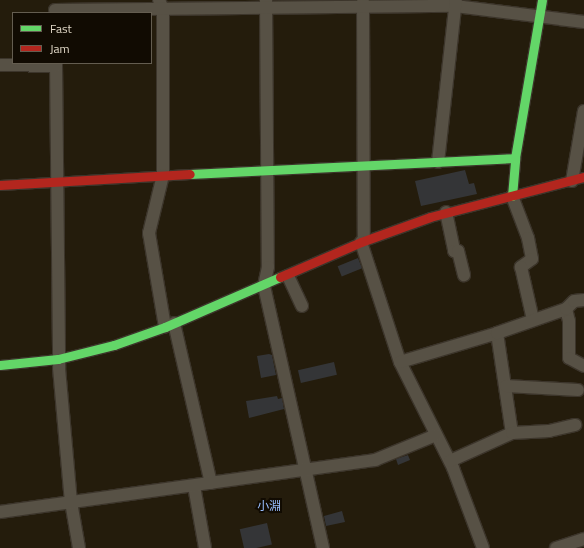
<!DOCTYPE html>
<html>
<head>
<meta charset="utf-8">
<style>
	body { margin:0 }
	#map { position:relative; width:584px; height:548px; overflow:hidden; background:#241c0c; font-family:"Titillium Web","Noto Sans JP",sans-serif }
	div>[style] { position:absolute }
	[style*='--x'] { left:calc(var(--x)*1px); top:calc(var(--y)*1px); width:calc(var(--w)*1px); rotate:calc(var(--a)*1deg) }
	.building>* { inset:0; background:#343537; transform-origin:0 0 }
	.roads { filter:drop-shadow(1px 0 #3c352b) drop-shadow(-1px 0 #3c352b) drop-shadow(0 1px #3c352b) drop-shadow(0 -1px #3c352b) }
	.street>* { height:12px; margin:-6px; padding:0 6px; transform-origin:6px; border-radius:6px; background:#575145 }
	.fast>* { height:9px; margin:-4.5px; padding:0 4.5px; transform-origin:4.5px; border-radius:4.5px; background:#63d668 }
	.jam>* { height:9px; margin:-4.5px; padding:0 4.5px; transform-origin:4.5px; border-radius:4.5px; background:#b3261e }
	span { translate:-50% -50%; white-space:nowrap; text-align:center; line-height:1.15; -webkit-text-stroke:4px #110b02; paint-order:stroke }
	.quarter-label { font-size:12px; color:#99bfff }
	.legend { position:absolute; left:12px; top:12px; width:140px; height:52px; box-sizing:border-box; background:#110b02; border:1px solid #645d50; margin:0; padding:5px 7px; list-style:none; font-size:12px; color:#e0d7c6 }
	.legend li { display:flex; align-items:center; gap:8px; height:20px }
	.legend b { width:20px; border:1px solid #645d50 }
</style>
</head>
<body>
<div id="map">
	<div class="building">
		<i style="clip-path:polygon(465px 170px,469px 184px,474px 183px,477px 194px,421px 206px,415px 181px)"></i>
		<i style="left:358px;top:258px;width:11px;height:22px;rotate:68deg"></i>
		<i style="clip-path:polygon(269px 354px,272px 355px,276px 375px,261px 378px,257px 356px)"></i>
		<i style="left:334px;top:362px;width:13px;height:37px;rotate:77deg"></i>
		<i style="clip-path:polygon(277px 396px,278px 399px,282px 398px,284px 409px,249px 418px,246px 401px)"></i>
		<i style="clip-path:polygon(408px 455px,410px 460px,398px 465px,396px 459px)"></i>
		<i style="clip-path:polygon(342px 511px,345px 522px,326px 526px,324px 516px)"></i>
		<i style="left:267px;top:523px;width:22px;height:28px;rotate:77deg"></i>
	</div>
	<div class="roads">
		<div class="street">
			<i style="--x:159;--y:0;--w:10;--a:66"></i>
			<i style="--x:163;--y:9;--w:166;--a:90"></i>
			<i style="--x:163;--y:175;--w:60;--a:103.6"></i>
			<i style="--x:149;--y:233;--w:95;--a:80.3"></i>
			<i style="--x:266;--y:0;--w:267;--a:89.6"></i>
			<i style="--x:268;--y:267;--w:19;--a:102"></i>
			<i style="--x:264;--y:286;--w:269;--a:77.3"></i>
			<i style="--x:363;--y:2;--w:239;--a:89.8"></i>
			<i style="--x:55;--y:10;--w:400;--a:-0.6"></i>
			<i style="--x:455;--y:6;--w:130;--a:7.1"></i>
			<i style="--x:56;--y:63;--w:305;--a:89.4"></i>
			<i style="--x:59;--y:368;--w:135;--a:84.9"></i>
			<i style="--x:71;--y:502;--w:47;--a:80.1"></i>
			<i style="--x:0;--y:65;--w:56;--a:1"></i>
			<i style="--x:438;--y:162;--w:163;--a:-83.7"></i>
			<i style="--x:572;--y:181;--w:71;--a:-80.3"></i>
			<i style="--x:512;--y:196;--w:45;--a:69.1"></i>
			<i style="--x:528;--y:238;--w:21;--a:79"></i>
			<i style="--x:532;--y:259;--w:14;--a:144"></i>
			<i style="--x:521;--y:267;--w:54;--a:77.2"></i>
			<i style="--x:446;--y:212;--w:40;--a:78"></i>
			<i style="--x:454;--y:251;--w:4;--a:0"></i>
			<i style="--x:458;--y:251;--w:25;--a:76"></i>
			<i style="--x:361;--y:242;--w:126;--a:72"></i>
			<i style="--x:400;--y:362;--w:119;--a:63.4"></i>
			<i style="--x:453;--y:468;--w:85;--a:69.4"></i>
			<i style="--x:288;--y:276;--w:33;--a:65"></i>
			<i style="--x:566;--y:309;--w:12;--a:76"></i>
			<i style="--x:569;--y:321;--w:37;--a:90"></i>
			<i style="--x:569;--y:358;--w:17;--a:28"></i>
			<i style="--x:174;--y:323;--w:164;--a:77"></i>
			<i style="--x:497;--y:333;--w:101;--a:81.5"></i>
			<i style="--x:400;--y:362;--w:101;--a:-16.6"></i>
			<i style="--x:497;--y:333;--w:73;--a:-19.2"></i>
			<i style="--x:566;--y:309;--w:11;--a:-45"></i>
			<i style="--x:574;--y:301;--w:10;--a:-6"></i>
			<i style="--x:506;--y:386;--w:72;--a:3.2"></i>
			<i style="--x:450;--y:461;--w:68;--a:-24.3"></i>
			<i style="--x:512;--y:433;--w:37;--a:-3"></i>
			<i style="--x:549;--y:431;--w:27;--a:-13"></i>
			<i style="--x:194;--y:486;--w:63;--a:79.9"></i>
			<i style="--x:0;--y:512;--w:379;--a:-7.9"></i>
			<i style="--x:375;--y:460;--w:66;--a:-22.3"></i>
			<i style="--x:556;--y:548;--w:29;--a:-18"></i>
		</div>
		<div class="fast">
			<i style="--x:190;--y:174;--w:325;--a:-2.8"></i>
			<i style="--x:512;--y:196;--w:38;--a:-85"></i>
			<i style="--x:515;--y:158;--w:160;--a:-80.3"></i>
			<i style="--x:0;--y:365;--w:58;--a:-5.9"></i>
			<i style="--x:58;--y:359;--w:58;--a:-14"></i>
			<i style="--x:114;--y:345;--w:54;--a:-19.4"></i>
			<i style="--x:165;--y:327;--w:125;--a:-23.5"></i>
		</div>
		<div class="jam">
			<i style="--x:0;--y:185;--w:190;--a:-3.3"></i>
			<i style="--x:280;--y:277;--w:88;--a:-23.4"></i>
			<i style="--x:361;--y:242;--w:73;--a:-19.9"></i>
			<i style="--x:430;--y:217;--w:159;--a:-14.6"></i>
		</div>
	</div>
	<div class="quarter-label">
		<span style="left:269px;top:506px">小淵</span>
	</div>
	<ul class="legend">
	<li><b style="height:5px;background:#63d668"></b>Fast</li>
	<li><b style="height:5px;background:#b3261e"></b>Jam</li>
	</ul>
</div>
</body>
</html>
